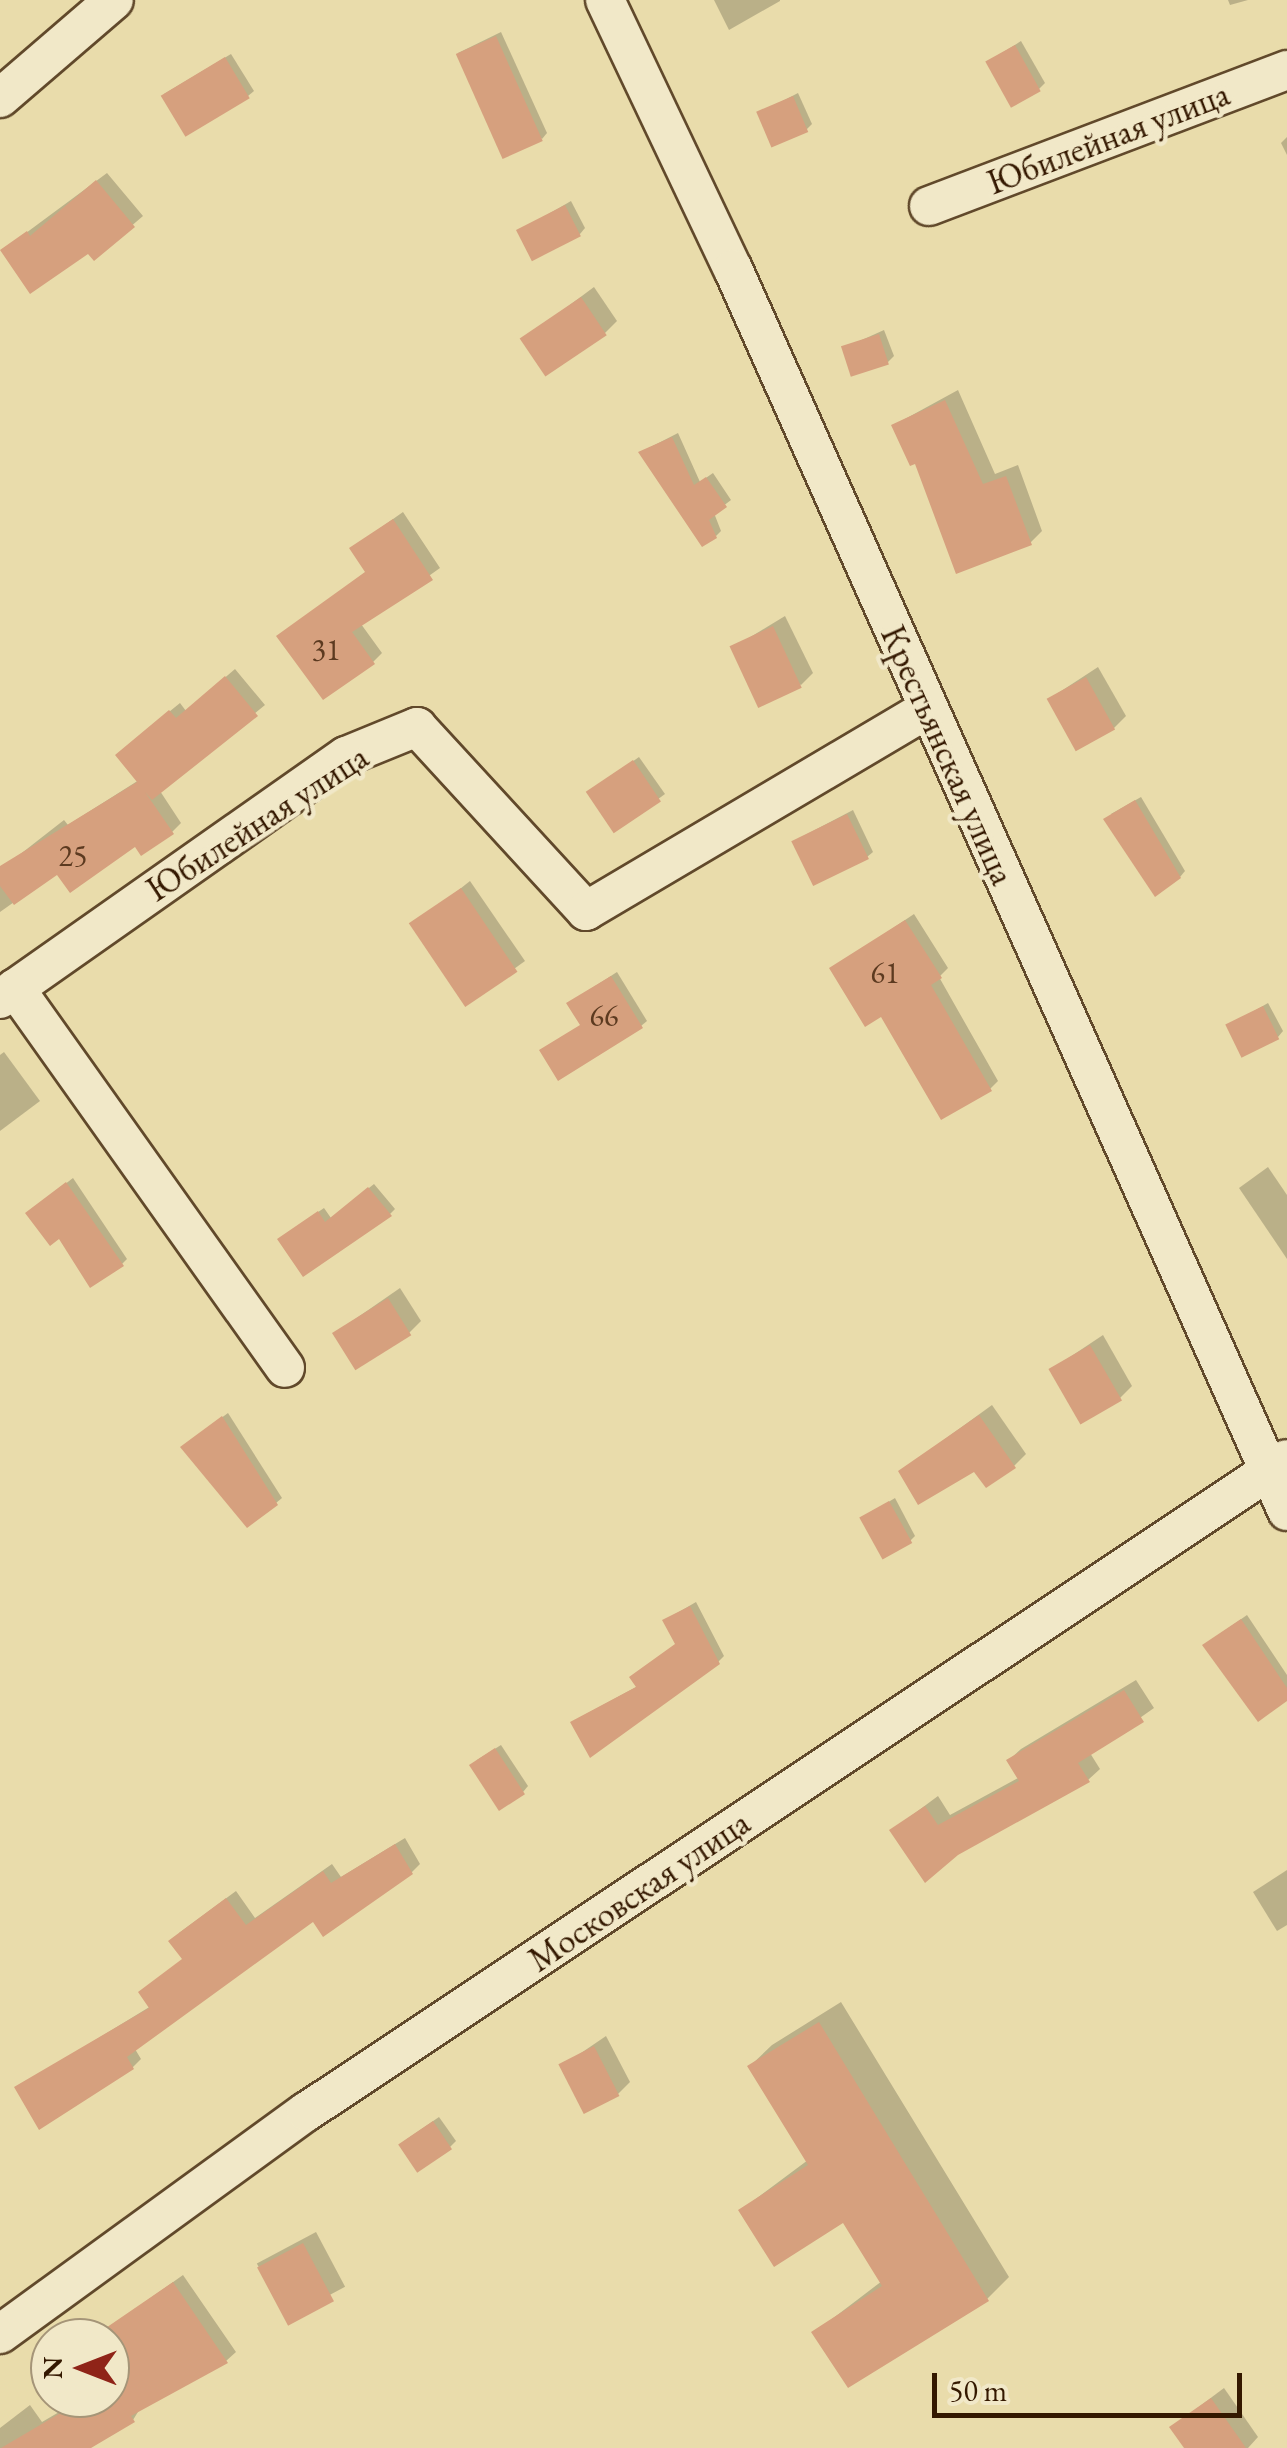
<!DOCTYPE html>
<html>
<head>
<meta charset="utf-8">
<style>
	body { margin:0 }
	#map { position:relative; width:1287px; height:2448px; overflow:hidden; background:#e9dcab; font-family:"EB Garamond",serif }
	div>[style] { position:absolute }
	[style*='--x'] { left:calc(var(--x)*1px); top:calc(var(--y)*1px); width:calc(var(--w)*1px); rotate:calc(var(--a)*1deg) }
	.shadow>* { inset:0; background:#0003; transform-origin:0 0 }
	.building>* { inset:0; background:#d6a07e; transform-origin:0 0 }
	.roads { filter:drop-shadow(2px 0 #61492b) drop-shadow(-2px 0 #61492b) drop-shadow(0 2px #61492b) drop-shadow(0 -2px #61492b) }
	.street>* { height:38px; margin:-19px; padding:0 19px; transform-origin:19px; border-radius:19px; background:#f1e8c8 }
	span { translate:-50% -50%; white-space:nowrap; text-align:center; line-height:1.15; -webkit-text-stroke:9px #f1e8c8; paint-order:stroke }
	.number-label { font-size:30px; color:#5c3a20 }
	.number-label span { -webkit-text-stroke-width:0 }
	.street-label { font-size:35px; color:#341800 }
	.north { position:absolute; left:30px; top:2318px; width:100px; height:100px; box-sizing:border-box; background:#f1e8c8; border:2px solid #a59578; border-radius:50%; rotate:270deg; font-size:28px; font-weight:700; line-height:40px; text-align:center; color:#341800 }
	.north::after { content:''; display:block; margin:auto; width:35px; height:45px; background:#8f2418; clip-path:polygon(50% 0,100% 100%,50% 72%,0 100%) }
	.scale { position:absolute; left:932px; top:2373px; width:310px; height:45px; box-sizing:border-box; border:5px solid #341800; border-top:0; padding-left:12px; font-size:30px; line-height:35px; white-space:nowrap; color:#341800; -webkit-text-stroke:8px #f1e8c8; paint-order:stroke }
</style>
</head>
<body>
<div id="map">
	<div class="shadow">
		<i style="clip-path:polygon(714px 0,780px 0,780px 1px,729px 30px)"></i>
		<i style="clip-path:polygon(1228px 0,1248px 0,1230px 5px)"></i>
		<i style="clip-path:polygon(501px 32px,547px 133px,542px 139px,458px 53px)"></i>
		<i style="clip-path:polygon(1021px 41px,1045px 83px,1039px 89px,989px 61px)"></i>
		<i style="clip-path:polygon(231px 54px,254px 91px,248px 96px,164px 94px)"></i>
		<i style="clip-path:polygon(798px 93px,812px 124px,806px 130px,759px 113px)"></i>
		<i style="clip-path:polygon(1287px 137px,1287px 155px,1281px 143px)"></i>
		<i style="clip-path:polygon(107px 173px,143px 216px,94px 258px,89px 251px,3px 250px)"></i>
		<i style="clip-path:polygon(571px 201px,585px 228px,580px 234px,519px 231px)"></i>
		<i style="clip-path:polygon(594px 287px,617px 321px,605px 333px,524px 339px)"></i>
		<i style="clip-path:polygon(884px 330px,894px 356px,888px 362px,844px 348px)"></i>
		<i style="clip-path:polygon(958px 390px,995px 474px,1018px 465px,1042px 531px,1030px 543px,917px 461px,894px 425px)"></i>
		<i style="clip-path:polygon(678px 433px,700px 482px,713px 473px,731px 500px,714px 513px,721px 531px,716px 536px,641px 452px)"></i>
		<i style="clip-path:polygon(403px 512px,440px 568px,361px 624px,382px 653px,373px 662px,280px 636px,367px 571px,352px 548px)"></i>
		<i style="clip-path:polygon(785px 616px,813px 673px,801px 685px,734px 647px)"></i>
		<i style="clip-path:polygon(1098px 667px,1126px 716px,1114px 728px,1049px 699px)"></i>
		<i style="clip-path:polygon(235px 669px,265px 705px,160px 791px,181px 823px,172px 832px,58px 871px,0 912px,0 870px,64px 820px,68px 825px,139px 780px,127px 746px,180px 703px,186px 711px)"></i>
		<i style="clip-path:polygon(639px 757px,665px 794px,616px 830px,595px 788px)"></i>
		<i style="clip-path:polygon(1141px 797px,1185px 871px,1180px 877px,1111px 814px)"></i>
		<i style="clip-path:polygon(853px 810px,873px 852px,867px 857px,794px 841px)"></i>
		<i style="clip-path:polygon(470px 881px,525px 961px,470px 1001px,422px 919px)"></i>
		<i style="clip-path:polygon(914px 914px,948px 968px,939px 977px,998px 1081px,990px 1089px,832px 969px)"></i>
		<i style="clip-path:polygon(617px 972px,647px 1021px,641px 1026px,582px 1024px,569px 1003px)"></i>
		<i style="clip-path:polygon(1268px 1003px,1283px 1031px,1278px 1037px,1228px 1026px)"></i>
		<i style="clip-path:polygon(4px 1052px,40px 1101px,0 1131px,0 1055px)"></i>
		<i style="clip-path:polygon(1268px 1167px,1287px 1195px,1287px 1259px,1239px 1188px)"></i>
		<i style="clip-path:polygon(73px 1178px,127px 1259px,122px 1264px,59px 1235px,34px 1208px)"></i>
		<i style="clip-path:polygon(374px 1184px,395px 1209px,390px 1214px,286px 1234px,324px 1208px,331px 1218px)"></i>
		<i style="clip-path:polygon(400px 1288px,421px 1321px,409px 1333px,335px 1333px)"></i>
		<i style="clip-path:polygon(1103px 1335px,1132px 1386px,1120px 1398px,1052px 1369px)"></i>
		<i style="clip-path:polygon(992px 1405px,1026px 1454px,1014px 1466px,901px 1471px)"></i>
		<i style="clip-path:polygon(228px 1413px,282px 1498px,276px 1503px,189px 1442px)"></i>
		<i style="clip-path:polygon(895px 1498px,915px 1536px,910px 1541px,862px 1518px)"></i>
		<i style="clip-path:polygon(696px 1602px,724px 1656px,718px 1662px,579px 1718px,638px 1686px,677px 1643px,665px 1620px)"></i>
		<i style="clip-path:polygon(1247px 1615px,1287px 1675px,1287px 1698px,1211px 1640px)"></i>
		<i style="clip-path:polygon(1136px 1680px,1154px 1708px,1090px 1753px,1100px 1769px,1088px 1780px,957px 1853px,892px 1830px,938px 1796px,950px 1815px,1020px 1777px,1009px 1760px,1021px 1749px)"></i>
		<i style="clip-path:polygon(501px 1745px,528px 1786px,523px 1792px,477px 1760px)"></i>
		<i style="clip-path:polygon(405px 1838px,420px 1864px,412px 1872px,314px 1919px,135px 2049px,141px 2059px,133px 2067px,17px 2088px,151px 2006px,184px 1958px,179px 1933px,236px 1891px,255px 1918px,332px 1864px,341px 1877px)"></i>
		<i style="clip-path:polygon(1287px 1870px,1287px 1925px,1277px 1931px,1253px 1892px)"></i>
		<i style="clip-path:polygon(841px 2002px,1009px 2277px,987px 2299px,815px 2332px,882px 2281px,844px 2219px,741px 2210px,808px 2160px,750px 2066px,772px 2045px)"></i>
		<i style="clip-path:polygon(606px 2036px,630px 2082px,618px 2094px,562px 2066px)"></i>
		<i style="clip-path:polygon(439px 2117px,456px 2141px,450px 2147px,407px 2139px)"></i>
		<i style="left:316px;top:2232px;width:62px;height:67px;rotate:62deg"></i>
		<i style="clip-path:polygon(183px 2275px,236px 2352px,226px 2361px,141px 2407px,133px 2420px,86px 2448px,0 2448px,0 2428px,30px 2405px,42px 2422px,83px 2398px,110px 2398px,110px 2382px,124px 2374px,110px 2338px,100px 2334px)"></i>
		<i style="clip-path:polygon(1224px 2388px,1258px 2437px,1248px 2448px,1187px 2448px,1172px 2427px)"></i>
	</div>
	<div class="building">
		<i style="left:496px;top:36px;width:115px;height:44px;rotate:66deg"></i>
		<i style="left:1015px;top:45px;width:53px;height:34px;rotate:61deg"></i>
		<i style="left:225px;top:57px;width:48px;height:75px;rotate:59deg"></i>
		<i style="left:793px;top:96px;width:39px;height:40px;rotate:67deg"></i>
		<i style="clip-path:polygon(96px 180px,135px 227px,94px 261px,88px 254px,30px 294px,0 250px,27px 231px,30px 236px)"></i>
		<i style="left:565px;top:205px;width:35px;height:55px;rotate:63deg"></i>
		<i style="left:581px;top:297px;width:46px;height:74px;rotate:56deg"></i>
		<i style="left:879px;top:334px;width:32px;height:40px;rotate:72deg"></i>
		<i style="clip-path:polygon(945px 400px,983px 484px,1006px 476px,1032px 545px,956px 574px,915px 464px,910px 466px,891px 425px)"></i>
		<i style="clip-path:polygon(672px 437px,694px 485px,706px 477px,727px 507px,709px 520px,717px 538px,702px 547px,638px 452px)"></i>
		<i style="clip-path:polygon(393px 519px,433px 580px,352px 632px,375px 664px,323px 700px,276px 636px,365px 572px,349px 548px)"></i>
		<i style="left:773px;top:626px;width:68px;height:48px;rotate:65deg"></i>
		<i style="clip-path:polygon(225px 676px,258px 716px,152px 800px,145px 792px,174px 834px,141px 856px,135px 847px,70px 893px,57px 875px,14px 905px,0 886px,0 866px,137px 782px,115px 755px,169px 710px,176px 718px)"></i>
		<i style="left:1086px;top:677px;width:60px;height:45px;rotate:61deg"></i>
		<i style="left:633px;top:760px;width:50px;height:57px;rotate:56deg"></i>
		<i style="clip-path:polygon(1135px 800px,1181px 878px,1155px 897px,1103px 819px)"></i>
		<i style="left:847px;top:814px;width:50px;height:62px;rotate:64deg"></i>
		<i style="left:461px;top:888px;width:101px;height:63px;rotate:56deg"></i>
		<i style="clip-path:polygon(905px 920px,942px 978px,931px 985px,992px 1091px,941px 1120px,881px 1017px,865px 1027px,829px 968px)"></i>
		<i style="clip-path:polygon(611px 976px,643px 1028px,558px 1081px,539px 1050px,580px 1025px,566px 1003px)"></i>
		<i style="left:1263px;top:1006px;width:37px;height:42px;rotate:64deg"></i>
		<i style="clip-path:polygon(66px 1182px,124px 1266px,90px 1288px,59px 1239px,50px 1246px,25px 1213px)"></i>
		<i style="clip-path:polygon(368px 1187px,392px 1216px,303px 1277px,277px 1239px,318px 1211px,325px 1222px)"></i>
		<i style="left:388px;top:1298px;width:44px;height:66px;rotate:58deg"></i>
		<i style="left:1090px;top:1345px;width:64px;height:48px;rotate:60deg"></i>
		<i style="clip-path:polygon(979px 1415px,1016px 1468px,986px 1488px,974px 1472px,918px 1505px,898px 1471px)"></i>
		<i style="clip-path:polygon(222px 1416px,278px 1505px,247px 1528px,180px 1447px)"></i>
		<i style="left:889px;top:1501px;width:48px;height:34px;rotate:61deg"></i>
		<i style="clip-path:polygon(690px 1606px,720px 1664px,590px 1758px,570px 1722px,636px 1687px,629px 1677px,675px 1644px,662px 1620px)"></i>
		<i style="clip-path:polygon(1241px 1619px,1287px 1688px,1287px 1701px,1258px 1722px,1202px 1645px)"></i>
		<i style="clip-path:polygon(1124px 1690px,1144px 1722px,1078px 1763px,1090px 1782px,958px 1855px,925px 1883px,889px 1830px,925px 1806px,938px 1825px,1019px 1781px,1006px 1760px)"></i>
		<i style="left:495px;top:1748px;width:55px;height:31px;rotate:57deg"></i>
		<i style="clip-path:polygon(395px 1844px,413px 1874px,323px 1937px,313px 1922px,127px 2057px,134px 2069px,39px 2130px,14px 2087px,149px 2008px,138px 1992px,182px 1959px,168px 1941px,226px 1898px,246px 1925px,323px 1871px,331px 1883px)"></i>
		<i style="clip-path:polygon(819px 2022px,989px 2301px,848px 2388px,811px 2332px,882px 2286px,843px 2223px,774px 2267px,738px 2210px,808px 2165px,747px 2066px)"></i>
		<i style="left:594px;top:2046px;width:56px;height:40px;rotate:63deg"></i>
		<i style="left:433px;top:2121px;width:34px;height:42px;rotate:56deg"></i>
		<i style="left:303px;top:2243px;width:66px;height:52px;rotate:62deg"></i>
		<i style="clip-path:polygon(173px 2282px,228px 2363px,131px 2416px,135px 2422px,91px 2448px,1px 2448px,86px 2398px,110px 2398px,110px 2384px,123px 2376px,110px 2356px,110px 2338px,97px 2334px)"></i>
		<i style="clip-path:polygon(1211px 2398px,1246px 2448px,1184px 2448px,1169px 2427px)"></i>
	</div>
	<div class="roads">
		<div class="street">
			<i style="--x:605;--y:0;--w:298;--a:64.6"></i>
			<i style="--x:733;--y:269;--w:1360;--a:65.96"></i>
			<i style="--x:0;--y:98;--w:150;--a:-40.7"></i>
			<i style="--x:929;--y:206;--w:383;--a:-20.8"></i>
			<i style="--x:15;--y:988;--w:466;--a:54.6"></i>
			<i style="--x:0;--y:999;--w:423;--a:-35.1"></i>
			<i style="--x:346;--y:756;--w:77;--a:-22.2"></i>
			<i style="--x:417;--y:727;--w:250;--a:47.4"></i>
			<i style="--x:586;--y:911;--w:396;--a:-30.6"></i>
			<i style="--x:0;--y:2334;--w:378;--a:-36"></i>
			<i style="--x:306;--y:2112;--w:1178;--a:-33.65"></i>
		</div>
	</div>
	<div class="number-label">
		<span style="left:326px;top:650px">31</span>
		<span style="left:73px;top:856px">25</span>
		<span style="left:885px;top:973px">61</span>
		<span style="left:604px;top:1016px">66</span>
	</div>
	<div class="street-label">
		<span style="left:1108px;top:138px;rotate:-21deg">Юбилейная улица</span>
		<span style="left:948px;top:755px;rotate:66deg">Крестьянская улица</span>
		<span style="left:257px;top:823px;rotate:-33deg">Юбилейная улица</span>
		<span style="left:639px;top:1891px;rotate:-34deg">Московская улица</span>
	</div>
	<div class="north">N</div>
	<div class="scale">50 m</div>
</div>
</body>
</html>
